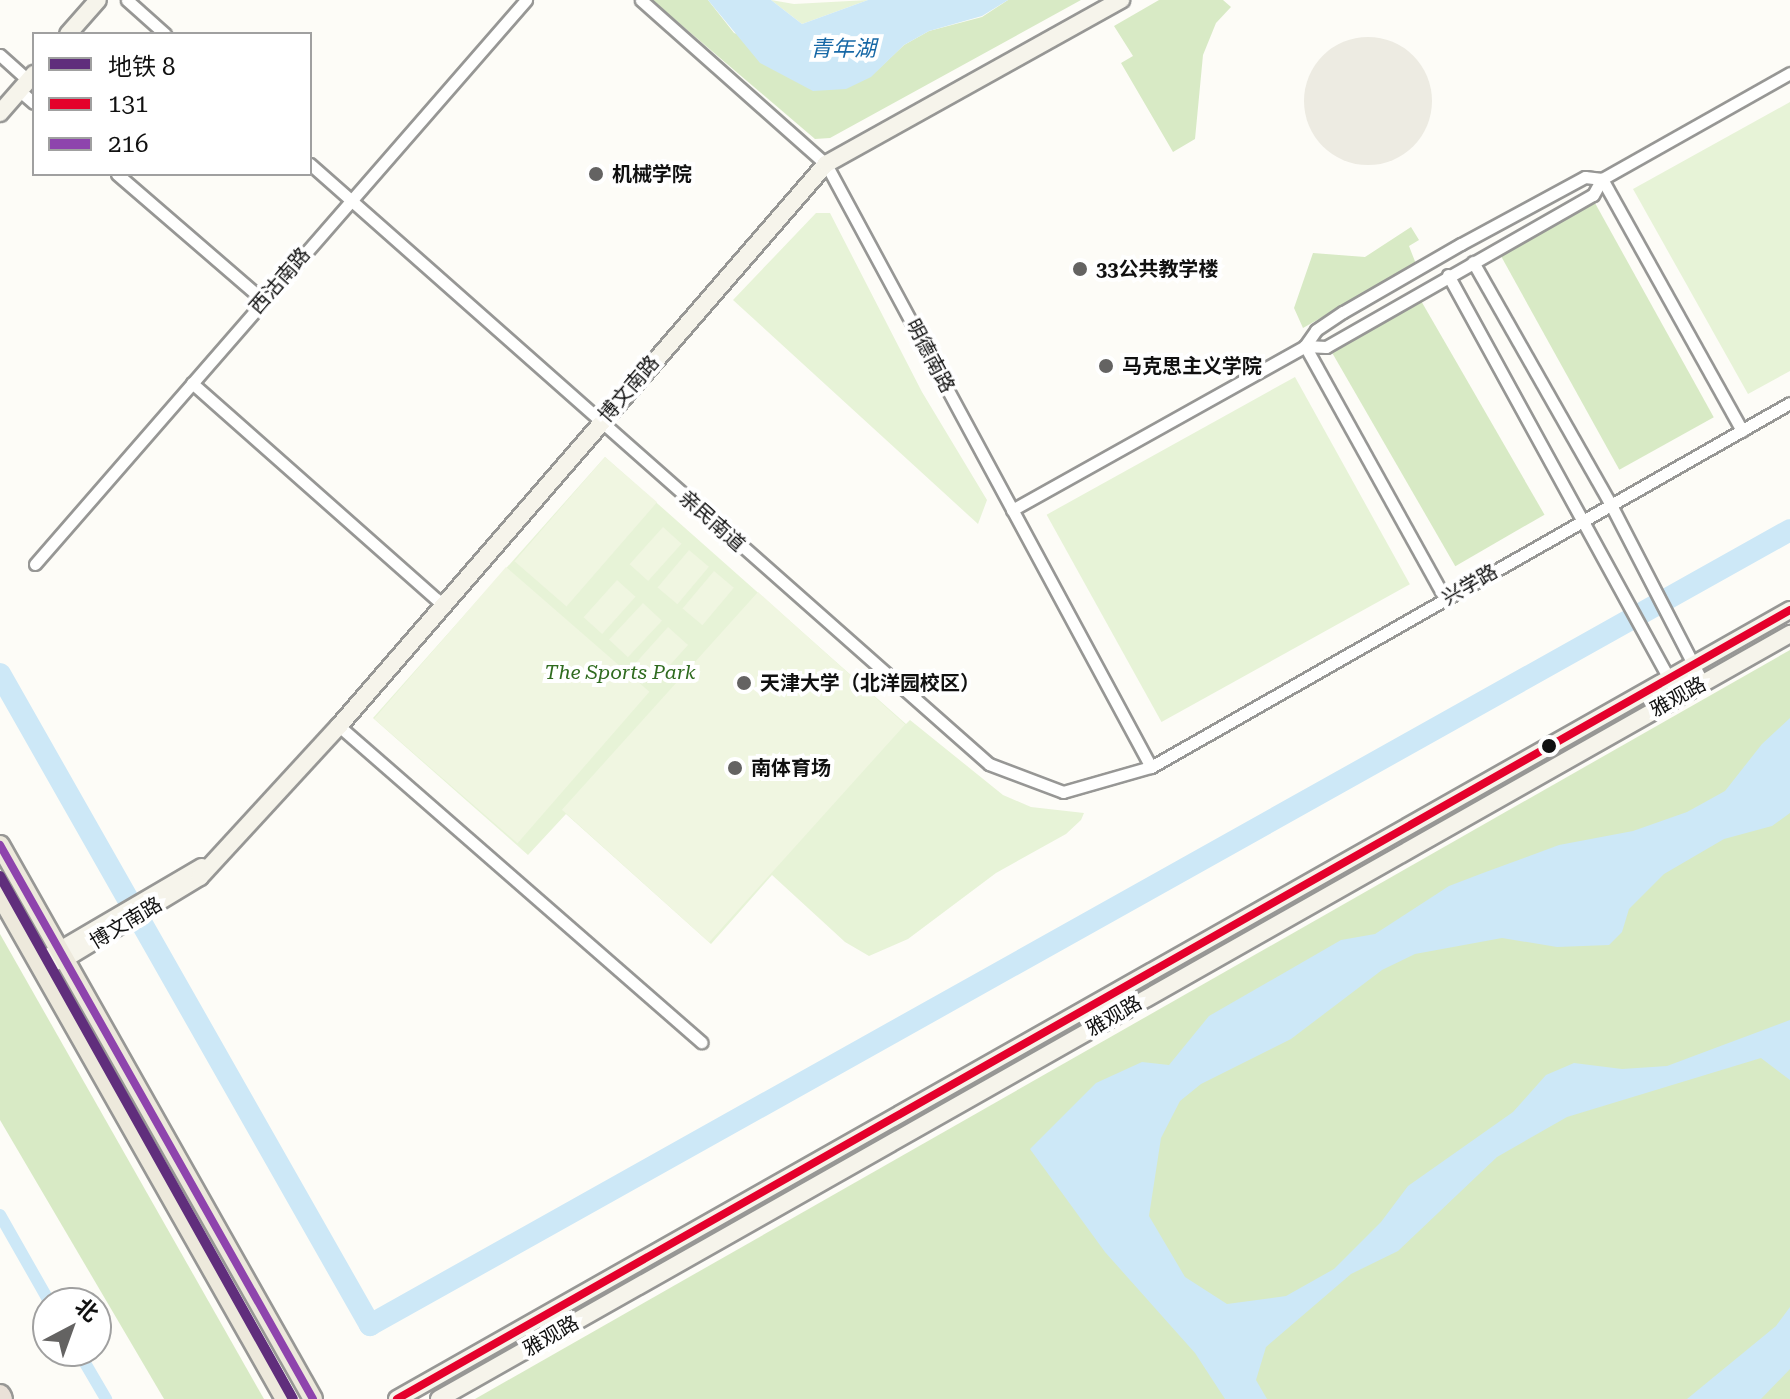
<!DOCTYPE html>
<html>
<head>
<meta charset="utf-8">
<style>
	body { margin:0 }
	#map { position:relative; width:1790px; height:1399px; overflow:hidden; background:#fdfcf7; font-family:"Roboto Serif","Noto Sans SC",serif }
	div>[style] { position:absolute }
	[style*='--x'] { left:calc(var(--x)*1px); top:calc(var(--y)*1px); width:calc(var(--w)*1px); rotate:calc(var(--a)*1deg) }
	.green>* { inset:0; background:#e7f3d7; transform-origin:0 0 }
	.forest>* { inset:0; background:#d8eac5; transform-origin:0 0 }
	.pitch>* { inset:0; background:#f0f6e1; transform-origin:0 0 }
	.plaza>* { inset:0; background:#edebe2 }
	.round { border-radius:50% }
	.water>* { inset:0; background:#cde8f7 }
	.canal>* { height:12px; margin:-6px; padding:0 6px; transform-origin:6px; border-radius:6px; background:#cde8f7 }
	.river>* { height:22px; margin:-11px; padding:0 11px; transform-origin:11px; border-radius:11px; background:#cde8f7 }
	.roads { filter:drop-shadow(2px 0 #979795) drop-shadow(-2px 0 #979795) drop-shadow(0 2px #979795) drop-shadow(0 -2px #979795) }
	.street>* { height:11px; margin:-5.5px; padding:0 5.5px; transform-origin:5.5px; border-radius:5.5px; background:#fffffe }
	.secondary>* { height:16px; margin:-8px; padding:0 8px; transform-origin:8px; border-radius:8px; background:#f6f4eb }
	.primary>* { height:18px; margin:-9px; padding:0 9px; transform-origin:9px; border-radius:9px; background:#ede9dc }
	.highway>* { height:20px; margin:-10px; padding:0 10px; transform-origin:10px; border-radius:10px; background:#eae1d8 }
	.bus-1>* { height:8px; margin:-4px; padding:0 4px; transform-origin:4px; border-radius:4px; background:#e4002b }
	.bus-2>* { height:8px; margin:-4px; padding:0 4px; transform-origin:4px; border-radius:4px; background:#8e44ad }
	.metro-1>* { height:10px; margin:-5px; padding:0 5px; transform-origin:5px; border-radius:5px; background:#602e7c }
	.dots>* { width:22px; height:22px; translate:-50% -50%; box-sizing:border-box; border:4px solid #fff; border-radius:50% }
	span { translate:-50% -50%; white-space:nowrap; text-align:center; line-height:1.15; -webkit-text-stroke:8px #fff; paint-order:stroke }
	.poi-label { font-size:20px; color:#111; font-weight:700 }
	.left { translate:0 -50%; text-align:left }
	.street-label { font-size:20px; color:#111 }
	.park-label { font-size:20px; color:#2f6b1f; font-style:italic }
	.water-label { font-size:22px; color:#1768a6; font-style:italic }
	.legend { position:absolute; left:32px; top:32px; width:280px; height:144px; box-sizing:border-box; background:#fff; border:2px solid #a0a0a0; margin:0; padding:10px 14px; list-style:none; font-size:24px; color:#111 }
	.legend li { display:flex; align-items:center; gap:16px; height:40px }
	.legend b { width:40px; border:2px solid #a0a0a0 }
	.north { position:absolute; left:32px; top:1287px; width:80px; height:80px; box-sizing:border-box; background:#fff; border:2px solid #a0a0a0; border-radius:50%; rotate:41deg; font-size:22px; font-weight:700; line-height:32px; text-align:center; color:#111 }
	.north::after { content:''; display:block; margin:auto; width:28px; height:36px; background:#646362; clip-path:polygon(50% 0,100% 100%,50% 72%,0 100%) }
</style>
</head>
<body>
<div id="map">
	<div class="green">
		<i style="clip-path:polygon(771px 0,794px 4px,868px 0,802px 24px)"></i>
		<i style="clip-path:polygon(1790px 102px,1790px 371px,1748px 394px,1633px 189px)"></i>
		<i style="clip-path:polygon(816px 213px,830px 213px,922px 392px,987px 500px,978px 524px,733px 300px)"></i>
		<i style="left:1295px;top:377px;width:237px;height:284px;rotate:61deg"></i>
		<i style="clip-path:polygon(605px 457px,906px 724px,910px 720px,1003px 795px,1031px 807px,1084px 813px,1081px 820px,1066px 834px,996px 873px,908px 939px,869px 956px,845px 942px,772px 875px,711px 944px,566px 814px,528px 855px,373px 718px)"></i>
	</div>
	<div class="forest">
		<i style="clip-path:polygon(652px 0,708px 0,734px 33px,870px 77px,904px 45px,929px 31px,982px 17px,1008px 0,1081px 0,830px 138px,815px 139px)"></i>
		<i style="clip-path:polygon(1159px 0,1223px 0,1231px 7px,1216px 23px,1203px 55px,1195px 139px,1173px 152px,1121px 63px,1133px 56px,1114px 26px)"></i>
		<i style="left:1595px;top:203px;width:245px;height:108px;rotate:61deg"></i>
		<i style="clip-path:polygon(1411px 227px,1419px 240px,1409px 246px,1416px 264px,1303px 328px,1294px 308px,1313px 253px,1365px 257px)"></i>
		<i style="left:1420px;top:299px;width:249px;height:103px;rotate:60deg"></i>
		<i style="clip-path:polygon(1790px 650px,1790px 1399px,475px 1399px)"></i>
		<i style="clip-path:polygon(0 934px,264px 1399px,164px 1399px,0 1120px)"></i>
	</div>
	<div class="pitch">
		<i style="left:605px;top:457px;width:69px;height:138px;rotate:41deg"></i>
		<i style="left:663px;top:527px;width:25px;height:50px;rotate:42deg"></i>
		<i style="left:689px;top:550px;width:26px;height:49px;rotate:40deg"></i>
		<i style="left:506px;top:567px;width:190px;height:201px;rotate:41deg"></i>
		<i style="left:714px;top:571px;width:26px;height:49px;rotate:40deg"></i>
		<i style="left:617px;top:580px;width:25px;height:50px;rotate:42deg"></i>
		<i style="left:758px;top:592px;width:198px;height:293px;rotate:42deg"></i>
		<i style="left:643px;top:603px;width:26px;height:50px;rotate:43deg"></i>
		<i style="left:668px;top:627px;width:27px;height:50px;rotate:42deg"></i>
	</div>
	<div class="plaza">
		<i class="round" style="left:1304px;top:37px;width:128px;height:128px"></i>
	</div>
	<div class="water">
		<i style="clip-path:polygon(708px 0,771px 0,802px 24px,868px 0,1008px 0,982px 16px,929px 31px,904px 45px,871px 77px,846px 89px,813px 91px,760px 63px)"></i>
		<i style="clip-path:polygon(1790px 718px,1790px 813px,1772px 826px,1724px 839px,1664px 874px,1629px 909px,1622px 932px,1609px 945px,1557px 947px,1502px 938px,1415px 954px,1382px 970px,1291px 1039px,1201px 1084px,1180px 1101px,1161px 1138px,1149px 1216px,1185px 1277px,1227px 1304px,1286px 1296px,1334px 1269px,1381px 1222px,1408px 1186px,1513px 1112px,1546px 1075px,1574px 1063px,1622px 1069px,1667px 1066px,1790px 1020px,1790px 1080px,1761px 1058px,1567px 1117px,1497px 1157px,1398px 1251px,1351px 1274px,1266px 1347px,1256px 1380px,1267px 1399px,1225px 1399px,1195px 1353px,1105px 1252px,1030px 1149px,1096px 1083px,1142px 1062px,1169px 1065px,1209px 1016px,1341px 940px,1375px 934px,1449px 886px,1483px 873px,1559px 845px,1633px 831px,1687px 812px,1725px 791px,1762px 744px)"></i>
		<i style="clip-path:polygon(1790px 1307px,1790px 1369px,1761px 1399px,1687px 1399px,1776px 1326px)"></i>
	</div>
	<div class="canal">
		<i style="--x:0;--y:1215;--w:101;--a:60.4"></i>
		<i style="--x:78;--y:1351;--w:56;--a:59.7"></i>
	</div>
	<div class="river">
		<i style="--x:0;--y:674;--w:749;--a:60.39"></i>
		<i style="--x:370;--y:1325;--w:1627;--a:-29.24"></i>
	</div>
	<div class="roads">
		<div class="street">
			<i style="--x:127;--y:0;--w:51;--a:41.8"></i>
			<i style="--x:641;--y:0;--w:247;--a:41.6"></i>
			<i style="--x:826;--y:164;--w:685;--a:61.68"></i>
			<i style="--x:0;--y:55;--w:38;--a:42"></i>
			<i style="--x:20;--y:91;--w:18;--a:41"></i>
			<i style="--x:310;--y:164;--w:906;--a:41.47"></i>
			<i style="--x:989;--y:764;--w:79;--a:20.7"></i>
			<i style="--x:1063;--y:792;--w:91;--a:-15.9"></i>
			<i style="--x:1151;--y:767;--w:735;--a:-29.67"></i>
			<i style="--x:117;--y:174;--w:193;--a:40.8"></i>
			<i style="--x:1602;--y:179;--w:288;--a:60.9"></i>
			<i style="--x:1473;--y:262;--w:279;--a:60.4"></i>
			<i style="--x:1611;--y:505;--w:200;--a:62.7"></i>
			<i style="--x:1448;--y:275;--w:481;--a:61.3"></i>
			<i style="--x:1305;--y:346;--w:21;--a:3"></i>
			<i style="--x:1326;--y:347;--w:307;--a:-29.7"></i>
			<i style="--x:1593;--y:195;--w:18;--a:-61"></i>
			<i style="--x:1602;--y:179;--w:216;--a:-29.4"></i>
			<i style="--x:1305;--y:346;--w:289;--a:61"></i>
			<i style="--x:192;--y:383;--w:335;--a:41.5"></i>
			<i style="--x:1012;--y:510;--w:336;--a:-29.2"></i>
			<i style="--x:1305;--y:346;--w:19;--a:-55"></i>
			<i style="--x:1316;--y:330;--w:32;--a:-34"></i>
			<i style="--x:1343;--y:312;--w:136;--a:-30"></i>
			<i style="--x:1461;--y:244;--w:141;--a:-28.4"></i>
			<i style="--x:1585;--y:177;--w:17;--a:7"></i>
			<i style="--x:35;--y:564;--w:748;--a:-48.96"></i>
			<i style="--x:339;--y:726;--w:481;--a:41.1"></i>
		</div>
		<div class="secondary">
			<i style="--x:68;--y:34;--w:45;--a:-48.6"></i>
			<i style="--x:0;--y:113;--w:52;--a:-48.9"></i>
			<i style="--x:50;--y:956;--w:176;--a:-30.4"></i>
			<i style="--x:41;--y:966;--w:25;--a:-16"></i>
			<i style="--x:65;--y:959;--w:158;--a:-31.3"></i>
			<i style="--x:200;--y:877;--w:205;--a:-47.4"></i>
			<i style="--x:339;--y:726;--w:744;--a:-49.09"></i>
			<i style="--x:826;--y:164;--w:338;--a:-29.1"></i>
			<i style="--x:397;--y:1399;--w:1601;--a:-29.53"></i>
			<i style="--x:439;--y:1399;--w:1553;--a:-29.52"></i>
		</div>
		<div class="primary">
			<i style="--x:0;--y:845;--w:636;--a:60.53"></i>
			<i style="--x:0;--y:895;--w:579;--a:60.51"></i>
		</div>
		<div class="highway">
			<i style="--x:0;--y:1395;--w:4;--a:63"></i>
		</div>
	</div>
	<div class="bus-1">
		<i style="--x:397;--y:1399;--w:1601;--a:-29.53"></i>
	</div>
	<div class="bus-2">
		<i style="--x:0;--y:845;--w:636;--a:60.53"></i>
	</div>
	<div class="metro-1">
		<i style="--x:0;--y:876;--w:599;--a:60.74"></i>
	</div>
	<div class="dots">
		<i style="left:596px;top:174px;background:#646362"></i>
		<i style="left:1080px;top:269px;background:#646362"></i>
		<i style="left:1106px;top:366px;background:#646362"></i>
		<i style="left:744px;top:683px;background:#646362"></i>
		<i style="left:1549px;top:746px;background:#111"></i>
		<i style="left:735px;top:768px;background:#646362"></i>
	</div>
	<div class="poi-label">
		<span class="left" style="left:612px;top:174px">机械学院</span>
		<span class="left" style="left:1096px;top:269px">33公共教学楼</span>
		<span class="left" style="left:1122px;top:366px">马克思主义学院</span>
		<span class="left" style="left:760px;top:683px">天津大学（北洋园校区）</span>
		<span class="left" style="left:751px;top:768px">南体育场</span>
	</div>
	<div class="street-label">
		<span style="left:280px;top:281px;rotate:-49deg">西沽南路</span>
		<span style="left:930px;top:356px;rotate:62deg">明德南路</span>
		<span style="left:629px;top:389px;rotate:-49deg">博文南路</span>
		<span style="left:712px;top:521px;rotate:42deg">亲民南道</span>
		<span style="left:1470px;top:585px;rotate:-30deg">兴学路</span>
		<span style="left:1678px;top:697px;rotate:-29deg">雅观路</span>
		<span style="left:126px;top:923px;rotate:-31deg">博文南路</span>
		<span style="left:1114px;top:1016px;rotate:-30deg">雅观路</span>
		<span style="left:551px;top:1336px;rotate:-30deg">雅观路</span>
	</div>
	<div class="park-label">
		<span style="left:620px;top:672px">The Sports Park</span>
	</div>
	<div class="water-label">
		<span style="left:843px;top:49px">青年湖</span>
	</div>
	<ul class="legend">
	<li><b style="height:10px;background:#602e7c"></b>地铁 8</li>
	<li><b style="height:10px;background:#e4002b"></b>131</li>
	<li><b style="height:10px;background:#8e44ad"></b>216</li>
	</ul>
	<div class="north">北</div>
</div>
</body>
</html>
